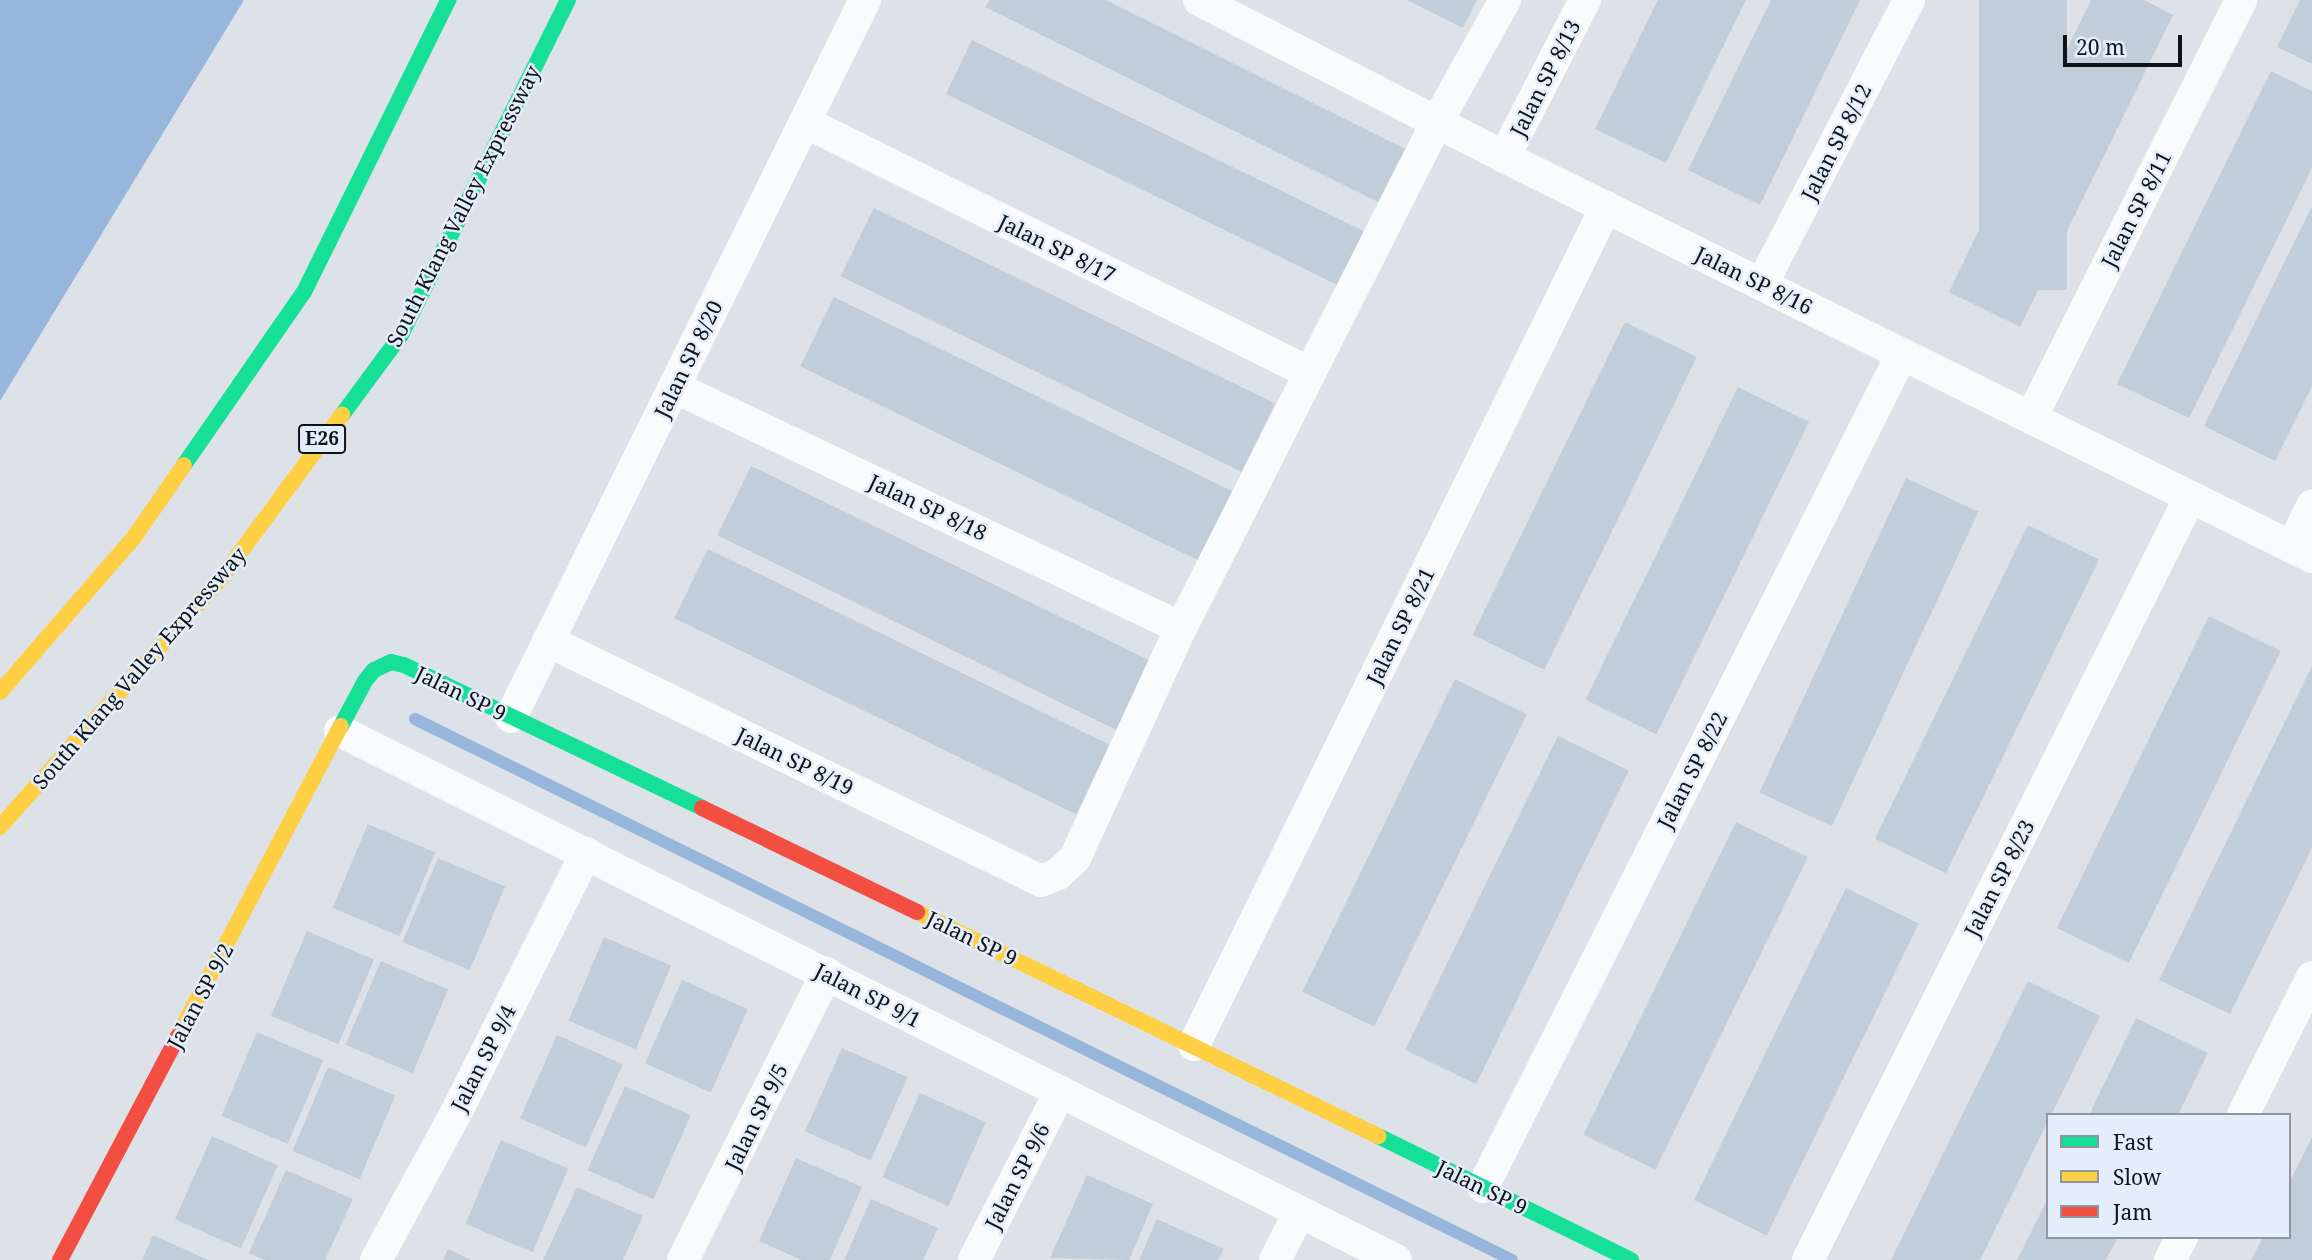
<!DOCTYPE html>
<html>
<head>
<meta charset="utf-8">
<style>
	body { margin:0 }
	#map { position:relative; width:2312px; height:1260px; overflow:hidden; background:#dce2e8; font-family:"Noto Serif",serif }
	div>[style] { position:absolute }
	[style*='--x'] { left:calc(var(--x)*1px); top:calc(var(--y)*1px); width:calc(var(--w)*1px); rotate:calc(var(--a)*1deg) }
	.water>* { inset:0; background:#96b6db }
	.stream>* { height:12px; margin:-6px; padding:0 6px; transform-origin:6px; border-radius:6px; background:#96b6db }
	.building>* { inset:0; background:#c2cdda; transform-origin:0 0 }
	.street>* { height:32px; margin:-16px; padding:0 16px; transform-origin:16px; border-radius:16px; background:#fafbfc }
	.fast>* { height:16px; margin:-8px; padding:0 8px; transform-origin:8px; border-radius:8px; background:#16e098 }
	.slow>* { height:16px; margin:-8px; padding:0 8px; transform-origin:8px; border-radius:8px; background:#ffcf43 }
	.jam>* { height:16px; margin:-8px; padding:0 8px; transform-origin:8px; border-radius:8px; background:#f24e42 }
	span { translate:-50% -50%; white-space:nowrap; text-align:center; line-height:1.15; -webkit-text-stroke:5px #e4eefa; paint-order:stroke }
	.shield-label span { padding:2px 5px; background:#e4eefa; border:2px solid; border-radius:5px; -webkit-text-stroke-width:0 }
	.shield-label { font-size:19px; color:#0f1216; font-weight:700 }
	.street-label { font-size:21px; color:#0f1216 }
	.legend { position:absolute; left:2046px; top:1113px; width:245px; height:126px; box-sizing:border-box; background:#e4eefa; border:2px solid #8f969f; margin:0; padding:9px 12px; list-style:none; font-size:21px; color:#0f1216 }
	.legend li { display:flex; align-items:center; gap:14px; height:35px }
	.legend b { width:35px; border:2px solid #8f969f }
	.scale { position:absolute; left:2063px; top:35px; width:119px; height:32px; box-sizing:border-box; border:4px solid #0f1216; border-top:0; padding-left:9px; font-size:21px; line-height:24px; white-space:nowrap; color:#0f1216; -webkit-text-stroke:5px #e4eefa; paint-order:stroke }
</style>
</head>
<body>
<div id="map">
	<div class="water">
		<i style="clip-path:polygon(0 0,244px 0,0 401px)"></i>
	</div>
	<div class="stream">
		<i style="--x:415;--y:719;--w:1223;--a:26.25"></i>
	</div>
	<div class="building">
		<i style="clip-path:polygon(990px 0,1106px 0,1405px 149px,1378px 202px,985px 7px)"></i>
		<i style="clip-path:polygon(1407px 0,1477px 0,1463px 28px)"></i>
		<i style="clip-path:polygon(1658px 0,1746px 0,1666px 163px,1595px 129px)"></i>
		<i style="clip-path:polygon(1771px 0,1860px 0,1760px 205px,1688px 170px)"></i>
		<i style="left:1979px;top:0;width:88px;height:290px"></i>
		<i style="clip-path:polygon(2091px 0,2144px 0,2173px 15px,2020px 327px,1949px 292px)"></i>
		<i style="clip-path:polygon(2300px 0,2312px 0,2312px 64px,2277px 47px)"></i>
		<i style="left:972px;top:40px;width:438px;height:60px;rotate:26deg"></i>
		<i style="clip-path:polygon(2271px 71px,2312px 91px,2312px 168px,2189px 418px,2117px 384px)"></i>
		<i style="clip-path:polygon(2312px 206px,2312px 386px,2275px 461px,2204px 426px)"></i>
		<i style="left:874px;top:208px;width:446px;height:76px;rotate:26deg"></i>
		<i style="left:834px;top:297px;width:445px;height:77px;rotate:26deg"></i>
		<i style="left:1625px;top:322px;width:80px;height:348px;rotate:26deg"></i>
		<i style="left:1738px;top:387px;width:79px;height:348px;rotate:26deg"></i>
		<i style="left:751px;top:466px;width:446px;height:77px;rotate:26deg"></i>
		<i style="left:1906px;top:478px;width:80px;height:347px;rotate:25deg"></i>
		<i style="left:2028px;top:525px;width:79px;height:349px;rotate:26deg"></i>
		<i style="left:708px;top:549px;width:447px;height:77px;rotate:26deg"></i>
		<i style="left:2209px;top:616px;width:80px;height:347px;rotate:26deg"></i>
		<i style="clip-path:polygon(2312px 666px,2312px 848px,2230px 1014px,2159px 980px)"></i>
		<i style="left:1455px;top:679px;width:80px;height:348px;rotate:26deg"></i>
		<i style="left:1558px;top:736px;width:79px;height:349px;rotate:26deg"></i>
		<i style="left:1736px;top:822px;width:80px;height:348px;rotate:26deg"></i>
		<i style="left:368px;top:824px;width:73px;height:91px;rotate:23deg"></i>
		<i style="left:438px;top:858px;width:73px;height:91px;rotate:23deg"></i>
		<i style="left:1846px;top:888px;width:81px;height:347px;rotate:26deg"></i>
		<i style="left:307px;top:931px;width:73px;height:92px;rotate:23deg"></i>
		<i style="left:604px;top:937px;width:73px;height:91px;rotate:23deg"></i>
		<i style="left:381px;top:961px;width:73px;height:91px;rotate:23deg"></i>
		<i style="left:682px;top:980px;width:72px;height:91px;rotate:24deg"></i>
		<i style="clip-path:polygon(2028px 981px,2100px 1016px,2051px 1115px,2048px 1115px,2048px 1121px,1980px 1260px,1891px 1260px)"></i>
		<i style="clip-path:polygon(2136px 1018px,2208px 1053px,2178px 1115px,2089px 1115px)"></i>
		<i style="left:257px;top:1032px;width:72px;height:91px;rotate:23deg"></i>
		<i style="left:557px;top:1035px;width:72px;height:91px;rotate:24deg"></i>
		<i style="left:842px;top:1048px;width:72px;height:91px;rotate:24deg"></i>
		<i style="left:328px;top:1067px;width:73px;height:91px;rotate:23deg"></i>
		<i style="left:625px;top:1086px;width:72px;height:92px;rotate:24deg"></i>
		<i style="left:920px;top:1093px;width:72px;height:92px;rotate:24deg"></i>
		<i style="left:212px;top:1136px;width:72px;height:91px;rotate:24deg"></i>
		<i style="clip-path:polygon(2312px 1137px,2312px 1260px,2251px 1260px,2263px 1237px,2289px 1237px,2289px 1183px)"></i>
		<i style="left:501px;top:1140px;width:73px;height:91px;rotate:23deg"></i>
		<i style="clip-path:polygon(796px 1158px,862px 1187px,830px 1260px,801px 1260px,759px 1241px)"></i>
		<i style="clip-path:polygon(286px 1170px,353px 1199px,325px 1260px,265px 1260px,249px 1253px)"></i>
		<i style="clip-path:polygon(1087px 1175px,1153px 1204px,1129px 1260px,1050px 1258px)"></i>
		<i style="clip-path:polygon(577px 1187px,643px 1216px,623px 1260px,543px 1260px)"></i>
		<i style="clip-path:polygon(2048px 1198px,2048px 1237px,2118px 1237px,2106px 1260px,2017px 1260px)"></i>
		<i style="clip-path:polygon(871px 1199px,938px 1228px,923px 1260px,844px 1260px)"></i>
		<i style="clip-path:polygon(1157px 1219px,1224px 1249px,1218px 1260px,1139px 1260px)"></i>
		<i style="clip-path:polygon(153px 1235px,208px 1260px,142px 1260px)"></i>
		<i style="clip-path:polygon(448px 1249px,471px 1260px,443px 1260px)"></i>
	</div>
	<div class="street">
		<i style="--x:1199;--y:0;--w:343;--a:27.2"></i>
		<i style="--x:1504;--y:157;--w:902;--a:26.34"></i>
		<i style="--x:805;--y:122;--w:564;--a:26.43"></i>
		<i style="--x:1504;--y:157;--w:177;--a:-62.7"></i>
		<i style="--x:1762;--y:284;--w:320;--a:-62.6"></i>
		<i style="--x:674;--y:387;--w:561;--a:25.42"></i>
		<i style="--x:2031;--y:418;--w:468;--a:-63.3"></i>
		<i style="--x:2292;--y:547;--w:46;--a:-64"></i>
		<i style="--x:548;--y:641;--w:548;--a:25.96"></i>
		<i style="--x:1041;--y:881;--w:18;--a:-22"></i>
		<i style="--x:1058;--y:874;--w:23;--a:-43"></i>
		<i style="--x:1075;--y:858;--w:253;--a:-65.3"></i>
		<i style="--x:1181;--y:628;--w:567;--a:-63.16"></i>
		<i style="--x:1437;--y:122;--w:140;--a:-60.9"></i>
		<i style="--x:511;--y:717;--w:800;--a:-63.72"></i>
		<i style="--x:340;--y:731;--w:1181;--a:26.61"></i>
		<i style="--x:1194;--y:1045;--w:934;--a:-63.82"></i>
		<i style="--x:2243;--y:1115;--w:154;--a:-63.4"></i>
		<i style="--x:1483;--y:1187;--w:932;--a:-63.3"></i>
		<i style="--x:376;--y:1260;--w:174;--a:-61.5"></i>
		<i style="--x:459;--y:1107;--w:284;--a:-63.4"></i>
		<i style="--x:683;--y:1260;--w:321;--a:-63.4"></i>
		<i style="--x:974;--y:1260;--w:189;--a:-62.9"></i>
		<i style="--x:1275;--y:1260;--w:53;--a:-62.9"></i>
		<i style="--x:1808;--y:1260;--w:853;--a:-63.4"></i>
		<i style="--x:2170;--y:1260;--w:26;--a:-62"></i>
	</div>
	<div class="fast">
		<i style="--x:342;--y:415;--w:99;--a:-53.6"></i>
		<i style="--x:401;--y:335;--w:374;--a:-63.5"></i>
		<i style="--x:184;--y:465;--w:211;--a:-55.3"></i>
		<i style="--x:304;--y:292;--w:326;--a:-63.7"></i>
		<i style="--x:341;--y:726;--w:51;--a:-61.9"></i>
		<i style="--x:365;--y:681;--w:14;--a:-51"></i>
		<i style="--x:374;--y:670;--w:19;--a:-25"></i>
		<i style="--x:391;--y:662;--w:13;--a:13"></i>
		<i style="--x:404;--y:665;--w:331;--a:25.6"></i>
		<i style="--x:1378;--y:1136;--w:282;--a:26.1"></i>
	</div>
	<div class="slow">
		<i style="--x:0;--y:692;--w:206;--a:-49.1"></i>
		<i style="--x:135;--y:536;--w:86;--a:-55.4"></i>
		<i style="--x:0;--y:827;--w:334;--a:-48.4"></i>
		<i style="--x:222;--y:577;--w:202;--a:-53.5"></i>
		<i style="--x:917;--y:912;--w:513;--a:25.92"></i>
		<i style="--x:178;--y:1036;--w:350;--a:-62.3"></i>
	</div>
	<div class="jam">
		<i style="--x:702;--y:808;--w:239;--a:25.8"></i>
		<i style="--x:60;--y:1260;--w:253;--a:-62.2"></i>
	</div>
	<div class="shield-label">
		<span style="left:322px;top:439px">E26</span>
	</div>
	<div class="street-label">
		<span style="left:1545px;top:78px;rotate:-63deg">Jalan SP 8/13</span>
		<span style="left:1836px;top:142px;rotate:-63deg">Jalan SP 8/12</span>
		<span style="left:463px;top:206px;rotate:-63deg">South Klang Valley Expressway</span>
		<span style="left:2136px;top:209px;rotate:-63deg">Jalan SP 8/11</span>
		<span style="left:1057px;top:248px;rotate:26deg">Jalan SP 8/17</span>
		<span style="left:1754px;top:280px;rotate:26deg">Jalan SP 8/16</span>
		<span style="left:688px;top:359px;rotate:-64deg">Jalan SP 8/20</span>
		<span style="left:928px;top:507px;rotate:25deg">Jalan SP 8/18</span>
		<span style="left:1400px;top:626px;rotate:-64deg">Jalan SP 8/21</span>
		<span style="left:139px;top:668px;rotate:-49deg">South Klang Valley Expressway</span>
		<span style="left:461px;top:693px;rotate:26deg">Jalan SP 9</span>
		<span style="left:795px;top:761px;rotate:26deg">Jalan SP 8/19</span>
		<span style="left:1692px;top:770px;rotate:-63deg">Jalan SP 8/22</span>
		<span style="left:1999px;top:878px;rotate:-63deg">Jalan SP 8/23</span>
		<span style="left:972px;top:938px;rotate:26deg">Jalan SP 9</span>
		<span style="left:868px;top:995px;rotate:27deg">Jalan SP 9/1</span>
		<span style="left:200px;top:996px;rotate:-62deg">Jalan SP 9/2</span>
		<span style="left:483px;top:1058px;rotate:-63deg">Jalan SP 9/4</span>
		<span style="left:756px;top:1117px;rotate:-64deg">Jalan SP 9/5</span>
		<span style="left:1017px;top:1176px;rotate:-63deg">Jalan SP 9/6</span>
		<span style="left:1482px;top:1187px;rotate:26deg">Jalan SP 9</span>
	</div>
	<ul class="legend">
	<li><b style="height:9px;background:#16e098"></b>Fast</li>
	<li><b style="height:9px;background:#ffcf43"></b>Slow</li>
	<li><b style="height:9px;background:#f24e42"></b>Jam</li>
	</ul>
	<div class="scale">20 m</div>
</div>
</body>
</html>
